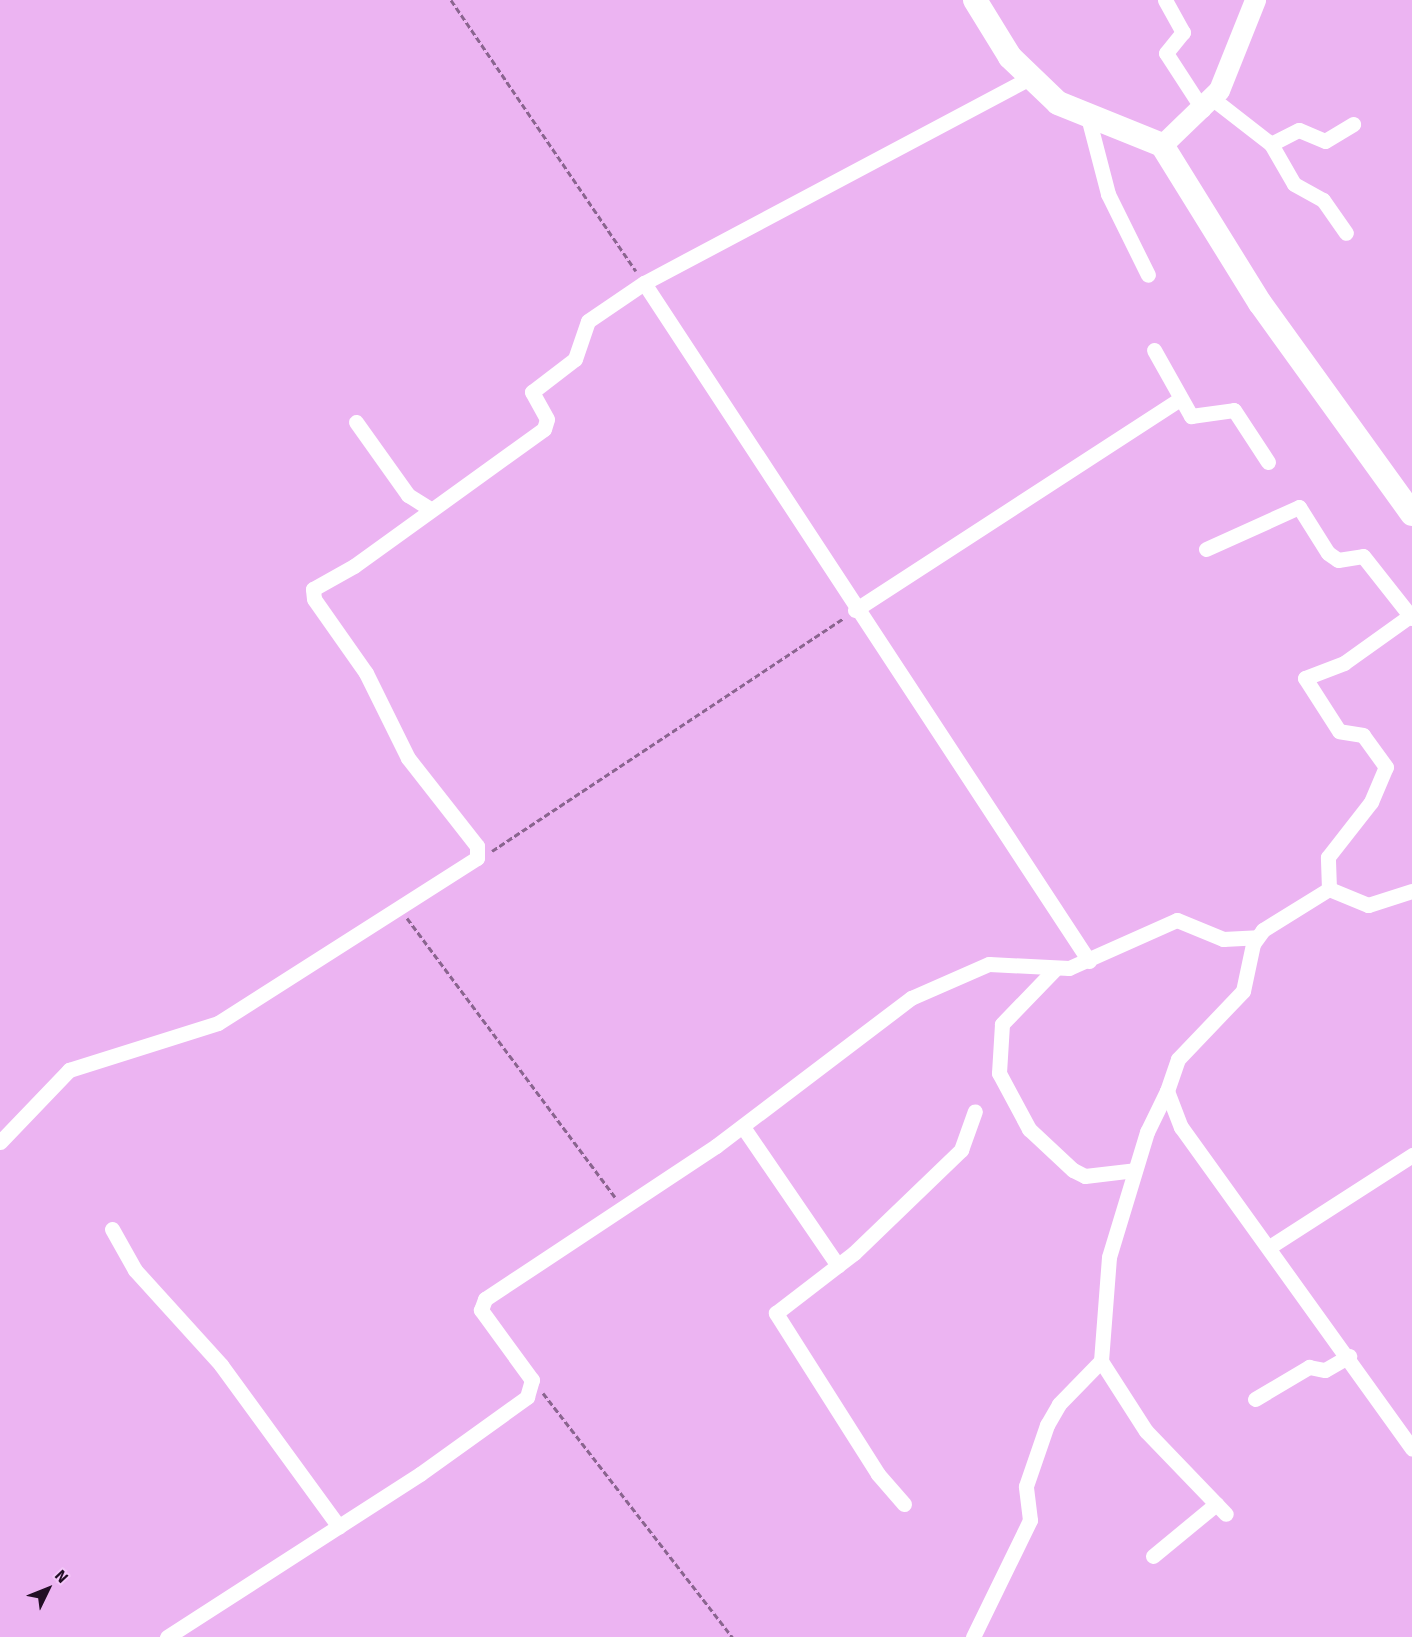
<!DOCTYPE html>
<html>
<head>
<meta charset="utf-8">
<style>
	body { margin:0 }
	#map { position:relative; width:1412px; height:1637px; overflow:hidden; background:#ecb4f2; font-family:Signika,sans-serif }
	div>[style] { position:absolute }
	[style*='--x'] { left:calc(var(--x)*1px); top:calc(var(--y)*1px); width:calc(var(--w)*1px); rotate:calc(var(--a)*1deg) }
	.path>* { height:3px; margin-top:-1.5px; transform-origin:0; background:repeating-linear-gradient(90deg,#8a648f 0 6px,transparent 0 9px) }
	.street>* { height:15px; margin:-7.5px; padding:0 7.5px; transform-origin:7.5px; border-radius:7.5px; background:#fff }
	.secondary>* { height:21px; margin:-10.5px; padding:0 10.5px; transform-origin:10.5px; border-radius:10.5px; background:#fff }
	.primary>* { height:24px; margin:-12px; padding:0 12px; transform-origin:12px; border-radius:12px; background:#fff }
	span { translate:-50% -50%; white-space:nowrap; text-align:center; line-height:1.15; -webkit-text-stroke:4.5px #f3c6f8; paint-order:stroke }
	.north { position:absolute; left:18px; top:1559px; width:60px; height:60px; -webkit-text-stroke:4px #f3c6f8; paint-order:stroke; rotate:47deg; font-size:16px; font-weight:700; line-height:24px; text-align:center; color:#220e25 }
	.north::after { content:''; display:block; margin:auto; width:21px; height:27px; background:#220e25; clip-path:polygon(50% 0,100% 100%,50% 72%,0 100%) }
</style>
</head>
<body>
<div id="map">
	<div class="path">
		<i style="--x:451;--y:0;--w:328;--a:55.7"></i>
		<i style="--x:492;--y:851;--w:422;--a:-33.5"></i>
		<i style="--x:407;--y:918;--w:348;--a:53.3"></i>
		<i style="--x:543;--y:1393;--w:309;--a:52.2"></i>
	</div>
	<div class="street">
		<i style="--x:1165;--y:0;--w:37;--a:61"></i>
		<i style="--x:1183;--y:32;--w:27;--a:129"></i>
		<i style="--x:1166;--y:53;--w:68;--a:57"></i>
		<i style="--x:1213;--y:99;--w:73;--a:37.8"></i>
		<i style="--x:1271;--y:144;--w:46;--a:60.1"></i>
		<i style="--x:1294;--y:184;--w:33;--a:29"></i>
		<i style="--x:1323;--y:200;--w:40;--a:55.1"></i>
		<i style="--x:1088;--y:117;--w:80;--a:75.4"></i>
		<i style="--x:1108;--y:194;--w:90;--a:63.7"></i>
		<i style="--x:1271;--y:144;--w:31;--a:-27"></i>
		<i style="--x:1299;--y:130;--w:28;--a:23"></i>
		<i style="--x:1325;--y:141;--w:33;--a:-31"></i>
		<i style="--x:644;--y:283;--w:811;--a:56.72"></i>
		<i style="--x:1154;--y:350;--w:76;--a:60.7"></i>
		<i style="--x:1191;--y:416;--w:43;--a:-7.9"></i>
		<i style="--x:1234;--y:410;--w:62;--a:56.8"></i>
		<i style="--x:356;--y:422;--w:90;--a:54.5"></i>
		<i style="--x:408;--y:495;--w:26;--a:32"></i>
		<i style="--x:1206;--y:549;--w:102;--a:-24.3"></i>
		<i style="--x:1299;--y:507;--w:54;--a:57.8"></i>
		<i style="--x:1328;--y:553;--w:12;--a:35"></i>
		<i style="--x:1338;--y:560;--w:25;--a:-9"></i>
		<i style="--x:1363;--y:556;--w:79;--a:51.7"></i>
		<i style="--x:855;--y:610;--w:387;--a:-33"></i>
		<i style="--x:1329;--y:889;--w:32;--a:-92"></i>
		<i style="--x:1328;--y:857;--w:70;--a:-52"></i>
		<i style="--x:1371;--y:802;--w:38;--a:-67"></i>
		<i style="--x:1386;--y:767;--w:39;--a:-126"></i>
		<i style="--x:1363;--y:735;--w:24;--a:-171"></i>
		<i style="--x:1339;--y:731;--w:63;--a:-122.7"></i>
		<i style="--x:1305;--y:678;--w:42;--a:-21"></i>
		<i style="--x:1344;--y:663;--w:81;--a:-35.5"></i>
		<i style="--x:1412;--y:891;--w:46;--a:162.3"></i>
		<i style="--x:1368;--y:905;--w:42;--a:-157.7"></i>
		<i style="--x:1329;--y:889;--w:78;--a:148.2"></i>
		<i style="--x:1263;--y:930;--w:17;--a:126"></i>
		<i style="--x:1253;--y:944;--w:48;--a:102"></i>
		<i style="--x:1243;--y:991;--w:94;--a:133.7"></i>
		<i style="--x:1178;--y:1059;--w:34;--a:109"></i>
		<i style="--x:1167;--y:1091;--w:39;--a:69"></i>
		<i style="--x:1181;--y:1127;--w:396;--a:54.3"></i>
		<i style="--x:1056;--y:968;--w:78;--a:134"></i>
		<i style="--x:1002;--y:1024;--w:49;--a:93.5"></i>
		<i style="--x:999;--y:1073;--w:64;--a:61.8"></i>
		<i style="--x:1029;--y:1129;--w:60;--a:43"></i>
		<i style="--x:1073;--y:1170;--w:13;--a:27"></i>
		<i style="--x:1085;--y:1176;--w:50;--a:-6.8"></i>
		<i style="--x:743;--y:1127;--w:168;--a:55.6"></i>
		<i style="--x:0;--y:1142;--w:100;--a:-46.2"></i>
		<i style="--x:69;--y:1070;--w:156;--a:-17.5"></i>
		<i style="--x:218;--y:1023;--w:307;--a:-32.5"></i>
		<i style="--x:477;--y:858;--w:12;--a:-90"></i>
		<i style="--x:477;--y:846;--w:112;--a:-128.1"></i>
		<i style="--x:408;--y:758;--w:95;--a:-116.3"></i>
		<i style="--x:366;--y:673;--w:90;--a:-125.1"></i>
		<i style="--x:314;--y:599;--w:10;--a:-96"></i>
		<i style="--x:313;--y:589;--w:47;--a:-29.3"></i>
		<i style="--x:354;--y:566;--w:234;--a:-35.8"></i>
		<i style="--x:544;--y:429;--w:10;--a:-73"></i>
		<i style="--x:547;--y:419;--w:31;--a:-119"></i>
		<i style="--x:532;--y:392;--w:54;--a:-37.5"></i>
		<i style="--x:575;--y:359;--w:40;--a:-71.1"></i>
		<i style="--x:588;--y:321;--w:68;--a:-34.2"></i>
		<i style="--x:644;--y:283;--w:435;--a:-28"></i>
		<i style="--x:112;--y:1229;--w:47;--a:60.7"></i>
		<i style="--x:135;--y:1270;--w:128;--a:47.8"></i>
		<i style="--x:221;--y:1365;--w:200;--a:53.9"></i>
		<i style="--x:1271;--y:1246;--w:168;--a:-32.8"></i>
		<i style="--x:1101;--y:1361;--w:83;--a:57.3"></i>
		<i style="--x:1146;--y:1431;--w:115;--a:46.1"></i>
		<i style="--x:1255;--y:1399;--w:63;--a:-30.7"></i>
		<i style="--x:1309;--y:1367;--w:16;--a:11"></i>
		<i style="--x:1325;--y:1370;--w:28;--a:-30"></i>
		<i style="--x:904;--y:1504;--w:40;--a:-131"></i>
		<i style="--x:878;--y:1474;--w:191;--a:-122.4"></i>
		<i style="--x:776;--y:1313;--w:98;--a:-37.6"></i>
		<i style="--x:854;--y:1253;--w:149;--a:-43.9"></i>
		<i style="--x:961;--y:1150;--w:41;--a:-70.3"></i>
		<i style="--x:1153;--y:1556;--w:82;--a:-39.5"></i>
		<i style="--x:167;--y:1637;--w:301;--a:-32.8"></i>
		<i style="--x:420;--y:1474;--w:132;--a:-35.7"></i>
		<i style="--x:527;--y:1397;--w:18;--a:-74"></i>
		<i style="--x:532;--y:1380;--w:87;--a:-126.1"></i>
		<i style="--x:481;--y:1310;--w:12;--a:-70"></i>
		<i style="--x:485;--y:1299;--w:277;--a:-33.5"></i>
		<i style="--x:716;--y:1146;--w:245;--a:-37.2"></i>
		<i style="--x:911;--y:998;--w:85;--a:-23.6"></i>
		<i style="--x:989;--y:964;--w:80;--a:2.9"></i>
		<i style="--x:1069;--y:968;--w:118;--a:-24"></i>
		<i style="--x:1177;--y:920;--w:50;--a:22.4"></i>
		<i style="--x:1223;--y:939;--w:34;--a:-3"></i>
		<i style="--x:973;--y:1637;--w:130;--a:-64"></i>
		<i style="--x:1030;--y:1520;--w:34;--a:-97"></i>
		<i style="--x:1026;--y:1486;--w:65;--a:-71"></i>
		<i style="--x:1047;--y:1425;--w:24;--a:-60"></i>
		<i style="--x:1059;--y:1404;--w:60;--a:-45.7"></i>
		<i style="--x:1101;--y:1361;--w:104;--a:-85.6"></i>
		<i style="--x:1109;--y:1257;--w:131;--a:-73.1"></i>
		<i style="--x:1147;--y:1132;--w:46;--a:-64"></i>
	</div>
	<div class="secondary">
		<i style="--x:1162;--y:145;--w:79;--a:-44"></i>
		<i style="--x:1219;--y:90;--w:97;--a:-68.2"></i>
	</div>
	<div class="primary">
		<i style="--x:975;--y:0;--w:67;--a:58.4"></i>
		<i style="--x:1010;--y:57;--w:66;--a:43.8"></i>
		<i style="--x:1058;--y:103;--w:112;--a:22"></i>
		<i style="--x:1162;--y:145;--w:186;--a:58.2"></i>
		<i style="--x:1260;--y:303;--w:260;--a:54.2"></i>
	</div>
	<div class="north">N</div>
</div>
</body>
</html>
